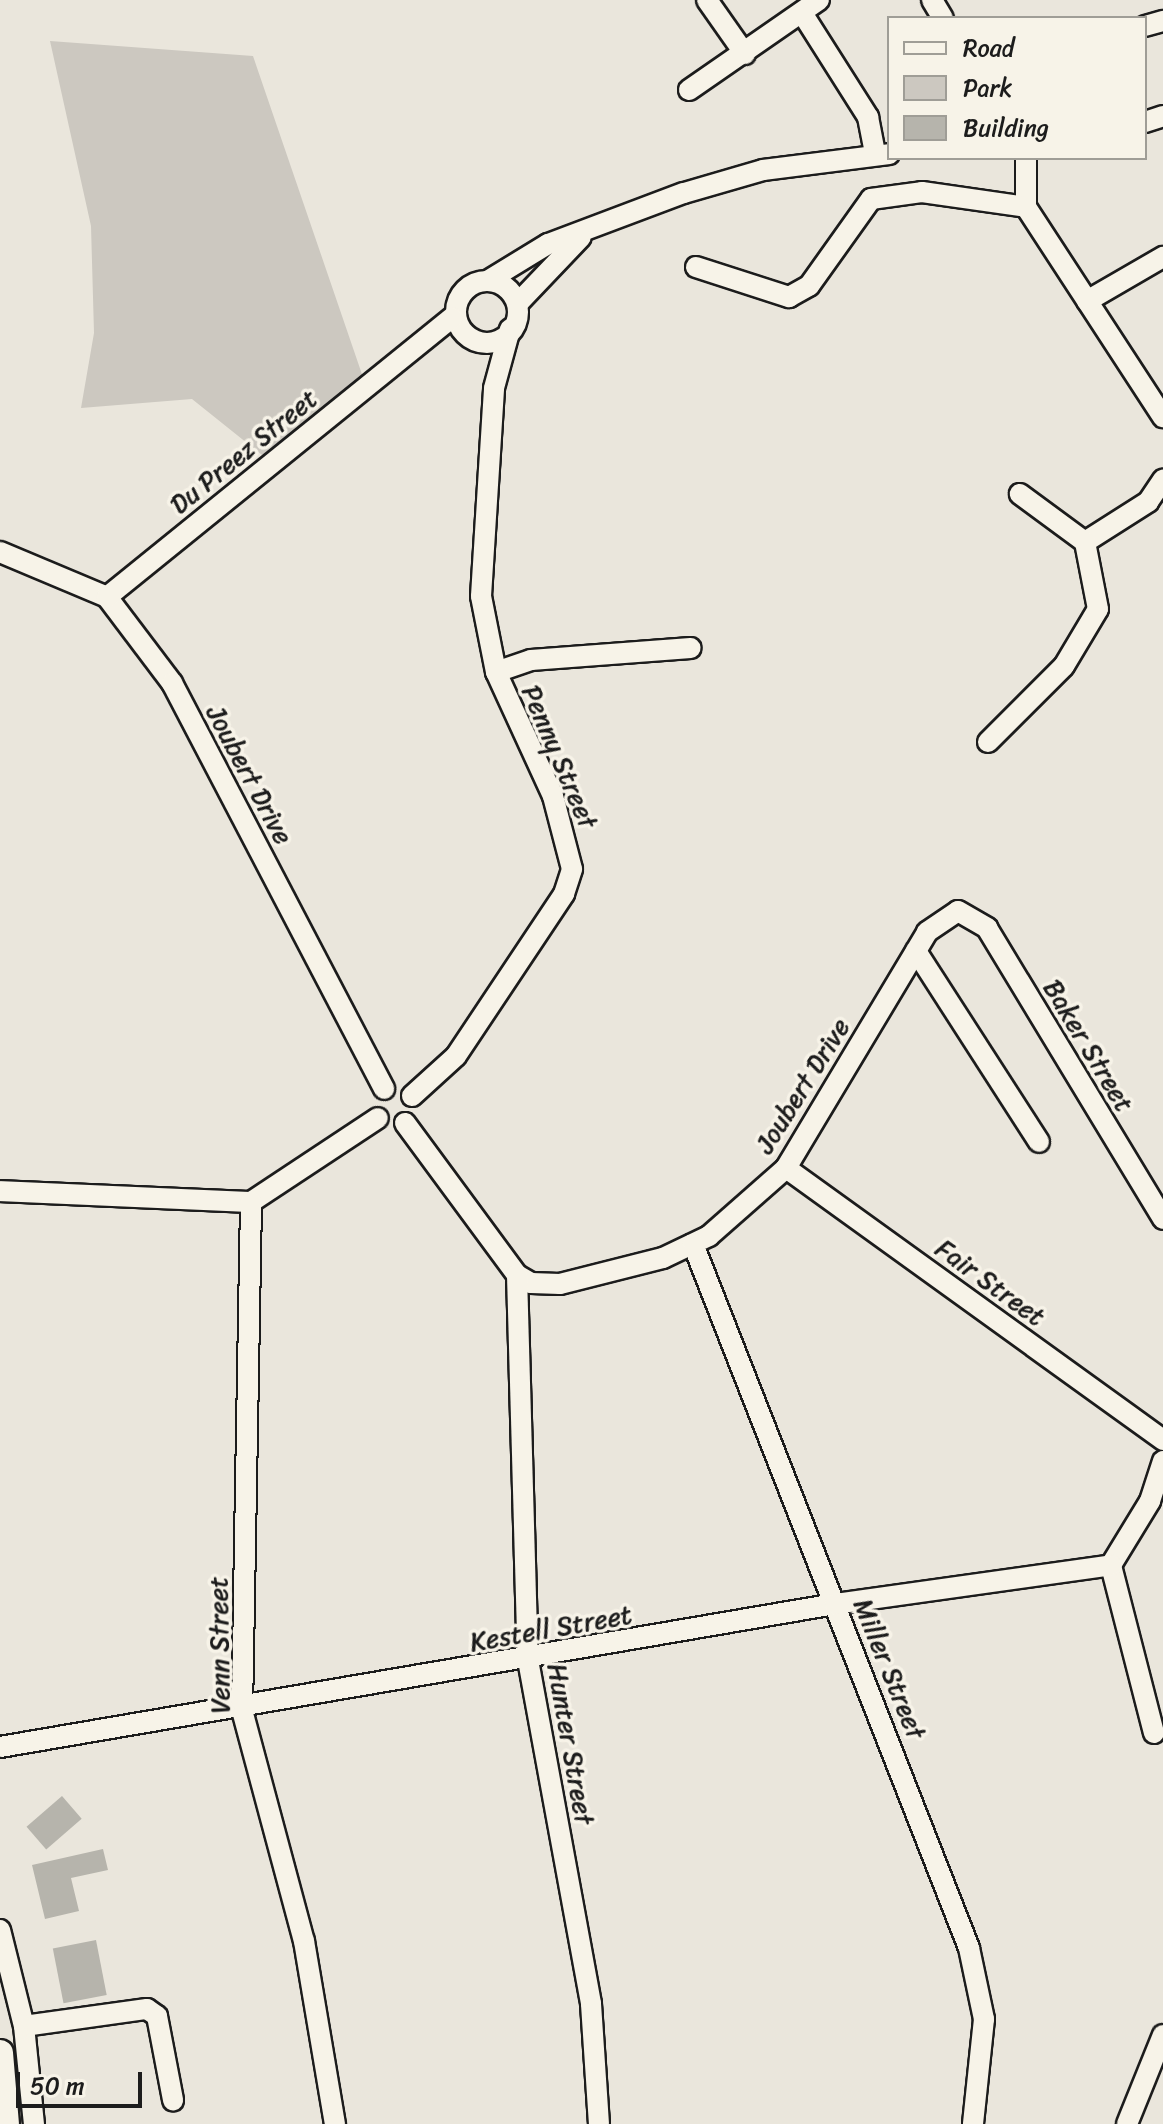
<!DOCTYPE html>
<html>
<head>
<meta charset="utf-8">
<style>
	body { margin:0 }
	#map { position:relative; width:1163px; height:2124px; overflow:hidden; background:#eae6dc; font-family:Sriracha,sans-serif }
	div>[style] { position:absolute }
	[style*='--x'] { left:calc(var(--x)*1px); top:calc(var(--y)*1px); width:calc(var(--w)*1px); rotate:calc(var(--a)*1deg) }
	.green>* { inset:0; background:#ccc8c0 }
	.building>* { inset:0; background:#b6b4ac; transform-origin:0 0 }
	.roads { filter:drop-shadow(2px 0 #1c1c1c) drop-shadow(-2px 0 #1c1c1c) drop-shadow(0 2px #1c1c1c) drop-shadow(0 -2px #1c1c1c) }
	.minor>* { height:20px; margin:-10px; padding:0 10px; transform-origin:10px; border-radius:10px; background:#f7f3e8 }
	.minor>.ring { margin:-10px; padding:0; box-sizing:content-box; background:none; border:20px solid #f7f3e8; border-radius:50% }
	.major>* { height:26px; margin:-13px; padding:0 13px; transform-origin:13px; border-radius:13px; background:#f7f3e8 }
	span { translate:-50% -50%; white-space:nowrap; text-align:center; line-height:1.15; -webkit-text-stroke:7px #f7f3e8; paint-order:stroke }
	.street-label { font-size:26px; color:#1c1c1c }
	.legend { position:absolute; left:887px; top:16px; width:260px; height:144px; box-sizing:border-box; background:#f7f3e8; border:2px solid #9f9d96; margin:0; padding:10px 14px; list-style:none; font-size:24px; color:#1c1c1c }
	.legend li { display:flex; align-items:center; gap:16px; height:40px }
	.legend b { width:40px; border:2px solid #9f9d96 }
	.scale { position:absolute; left:16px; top:2072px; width:126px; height:36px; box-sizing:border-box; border:4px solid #1c1c1c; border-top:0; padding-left:10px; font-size:24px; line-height:28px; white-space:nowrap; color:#1c1c1c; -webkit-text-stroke:6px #f7f3e8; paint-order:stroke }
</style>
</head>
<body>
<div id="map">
	<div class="green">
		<i style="clip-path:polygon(50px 41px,253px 56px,366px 386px,272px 463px,192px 399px,81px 408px,94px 333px,91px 226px)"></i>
	</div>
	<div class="building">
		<i style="left:62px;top:1796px;width:30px;height:47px;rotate:49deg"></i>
		<i style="clip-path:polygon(103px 1849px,108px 1870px,71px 1878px,79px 1911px,45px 1919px,32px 1865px)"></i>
		<i style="left:96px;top:1940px;width:56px;height:44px;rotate:79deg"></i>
	</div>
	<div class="roads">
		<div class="minor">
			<i style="--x:707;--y:0;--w:66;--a:54.9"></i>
			<i style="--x:932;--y:0;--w:21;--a:59"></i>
			<i style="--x:804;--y:16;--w:120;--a:57.6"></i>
			<i style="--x:868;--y:117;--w:38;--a:79"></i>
			<i style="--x:1145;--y:26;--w:19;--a:-16"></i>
			<i style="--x:689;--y:90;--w:158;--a:-34.7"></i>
			<i style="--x:1145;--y:122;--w:19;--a:-18"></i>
			<i style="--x:1026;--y:158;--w:49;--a:90"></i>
			<i style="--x:1026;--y:207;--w:251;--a:56.9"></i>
			<i style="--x:696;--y:267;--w:98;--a:17.9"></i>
			<i style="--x:789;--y:297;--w:23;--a:-29"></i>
			<i style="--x:809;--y:286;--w:107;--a:-54.5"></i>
			<i style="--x:871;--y:199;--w:51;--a:-7.8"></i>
			<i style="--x:922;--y:192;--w:105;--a:8.2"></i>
			<i style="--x:489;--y:280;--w:69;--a:-31.4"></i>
			<i style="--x:548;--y:244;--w:145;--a:-20.6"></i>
			<i style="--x:684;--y:193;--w:82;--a:-16.2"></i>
			<i style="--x:763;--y:170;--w:127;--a:-7.2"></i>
			<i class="ring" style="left:456px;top:281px;width:42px;height:42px"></i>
			<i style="--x:520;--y:301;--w:88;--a:-46.4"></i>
			<i style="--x:1087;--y:301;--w:88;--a:-30.1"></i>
			<i style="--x:1085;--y:542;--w:75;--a:-32.4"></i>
			<i style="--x:1148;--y:502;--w:27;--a:-56"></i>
			<i style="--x:0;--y:552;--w:116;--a:22.8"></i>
			<i style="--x:107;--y:597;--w:108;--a:52.9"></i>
			<i style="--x:172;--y:683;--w:458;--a:62.4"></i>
			<i style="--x:107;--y:597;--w:444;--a:-39"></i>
			<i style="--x:496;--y:672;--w:37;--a:-19"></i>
			<i style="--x:531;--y:660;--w:160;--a:-4.3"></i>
			<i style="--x:988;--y:742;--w:107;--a:-45"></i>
			<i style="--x:1064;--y:666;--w:66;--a:-59.2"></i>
			<i style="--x:1098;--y:609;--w:68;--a:-101"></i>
			<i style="--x:1085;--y:542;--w:81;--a:-143.6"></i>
			<i style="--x:916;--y:951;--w:227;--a:57.2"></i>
			<i style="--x:412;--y:1096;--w:59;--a:-42.3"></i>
			<i style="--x:456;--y:1056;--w:195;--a:-56.3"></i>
			<i style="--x:564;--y:894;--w:26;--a:-72"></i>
			<i style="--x:572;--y:869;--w:75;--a:-104.6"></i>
			<i style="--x:553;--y:796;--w:136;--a:-114.7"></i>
			<i style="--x:496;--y:672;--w:77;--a:-101.2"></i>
			<i style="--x:481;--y:596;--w:208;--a:-86.4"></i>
			<i style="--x:494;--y:388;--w:61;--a:-74.8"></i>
			<i style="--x:405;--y:1123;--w:189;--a:53.6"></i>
			<i style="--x:517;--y:1275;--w:16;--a:30"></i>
			<i style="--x:531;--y:1283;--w:29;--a:2"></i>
			<i style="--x:560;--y:1284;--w:106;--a:-14.2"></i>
			<i style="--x:663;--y:1258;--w:51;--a:-25.6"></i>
			<i style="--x:709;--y:1236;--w:103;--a:-41.4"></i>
			<i style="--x:786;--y:1168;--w:275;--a:-59.1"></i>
			<i style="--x:927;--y:932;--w:37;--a:-34"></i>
			<i style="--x:958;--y:911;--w:34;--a:30"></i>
			<i style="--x:987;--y:928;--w:340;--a:58.8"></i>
			<i style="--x:786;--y:1168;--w:465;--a:35.8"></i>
			<i style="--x:0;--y:1191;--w:251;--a:2.5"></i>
			<i style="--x:251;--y:1202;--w:152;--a:-33.5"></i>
			<i style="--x:251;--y:1202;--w:508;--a:91.01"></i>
			<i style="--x:242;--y:1710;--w:239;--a:75"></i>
			<i style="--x:304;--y:1941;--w:186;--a:80.4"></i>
			<i style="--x:693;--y:1244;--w:756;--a:68.59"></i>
			<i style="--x:969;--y:1948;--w:73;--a:78.1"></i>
			<i style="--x:984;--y:2019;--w:106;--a:96"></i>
			<i style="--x:517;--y:1275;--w:385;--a:88.4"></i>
			<i style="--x:528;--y:1660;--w:350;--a:79.6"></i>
			<i style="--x:591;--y:2004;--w:120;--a:86.2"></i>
			<i style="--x:1154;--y:1733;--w:173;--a:-104.4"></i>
			<i style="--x:1111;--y:1565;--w:75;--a:-58.6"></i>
			<i style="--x:1150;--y:1501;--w:42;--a:-72"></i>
			<i style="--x:0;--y:1747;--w:847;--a:-9.72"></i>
			<i style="--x:835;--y:1604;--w:279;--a:-8"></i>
			<i style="--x:0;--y:1930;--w:99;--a:76"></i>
			<i style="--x:24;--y:2026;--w:99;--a:84.2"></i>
			<i style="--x:24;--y:2026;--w:124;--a:-7.9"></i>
			<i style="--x:147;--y:2009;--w:12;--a:35"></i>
			<i style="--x:157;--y:2016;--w:86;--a:79.2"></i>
			<i style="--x:1127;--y:2124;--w:96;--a:-68"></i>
		</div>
		<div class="major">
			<i style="--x:0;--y:2053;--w:71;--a:85.2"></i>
		</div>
	</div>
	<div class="street-label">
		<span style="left:244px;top:452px;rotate:-39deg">Du Preez Street</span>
		<span style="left:559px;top:757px;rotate:67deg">Penny Street</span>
		<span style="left:249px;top:775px;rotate:62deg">Joubert Drive</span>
		<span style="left:1088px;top:1046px;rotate:59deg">Baker Street</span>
		<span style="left:803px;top:1086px;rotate:-58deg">Joubert Drive</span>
		<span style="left:990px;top:1283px;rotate:36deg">Fair Street</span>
		<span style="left:551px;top:1629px;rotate:-10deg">Kestell Street</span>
		<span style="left:220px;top:1645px;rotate:-91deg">Venn Street</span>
		<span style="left:889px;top:1669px;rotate:68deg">Miller Street</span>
		<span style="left:570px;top:1744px;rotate:80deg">Hunter Street</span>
	</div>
	<ul class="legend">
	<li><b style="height:10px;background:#f7f3e8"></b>Road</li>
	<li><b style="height:22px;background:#ccc8c0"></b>Park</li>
	<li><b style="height:22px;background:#b6b4ac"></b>Building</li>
	</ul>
	<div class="scale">50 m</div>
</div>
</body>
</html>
